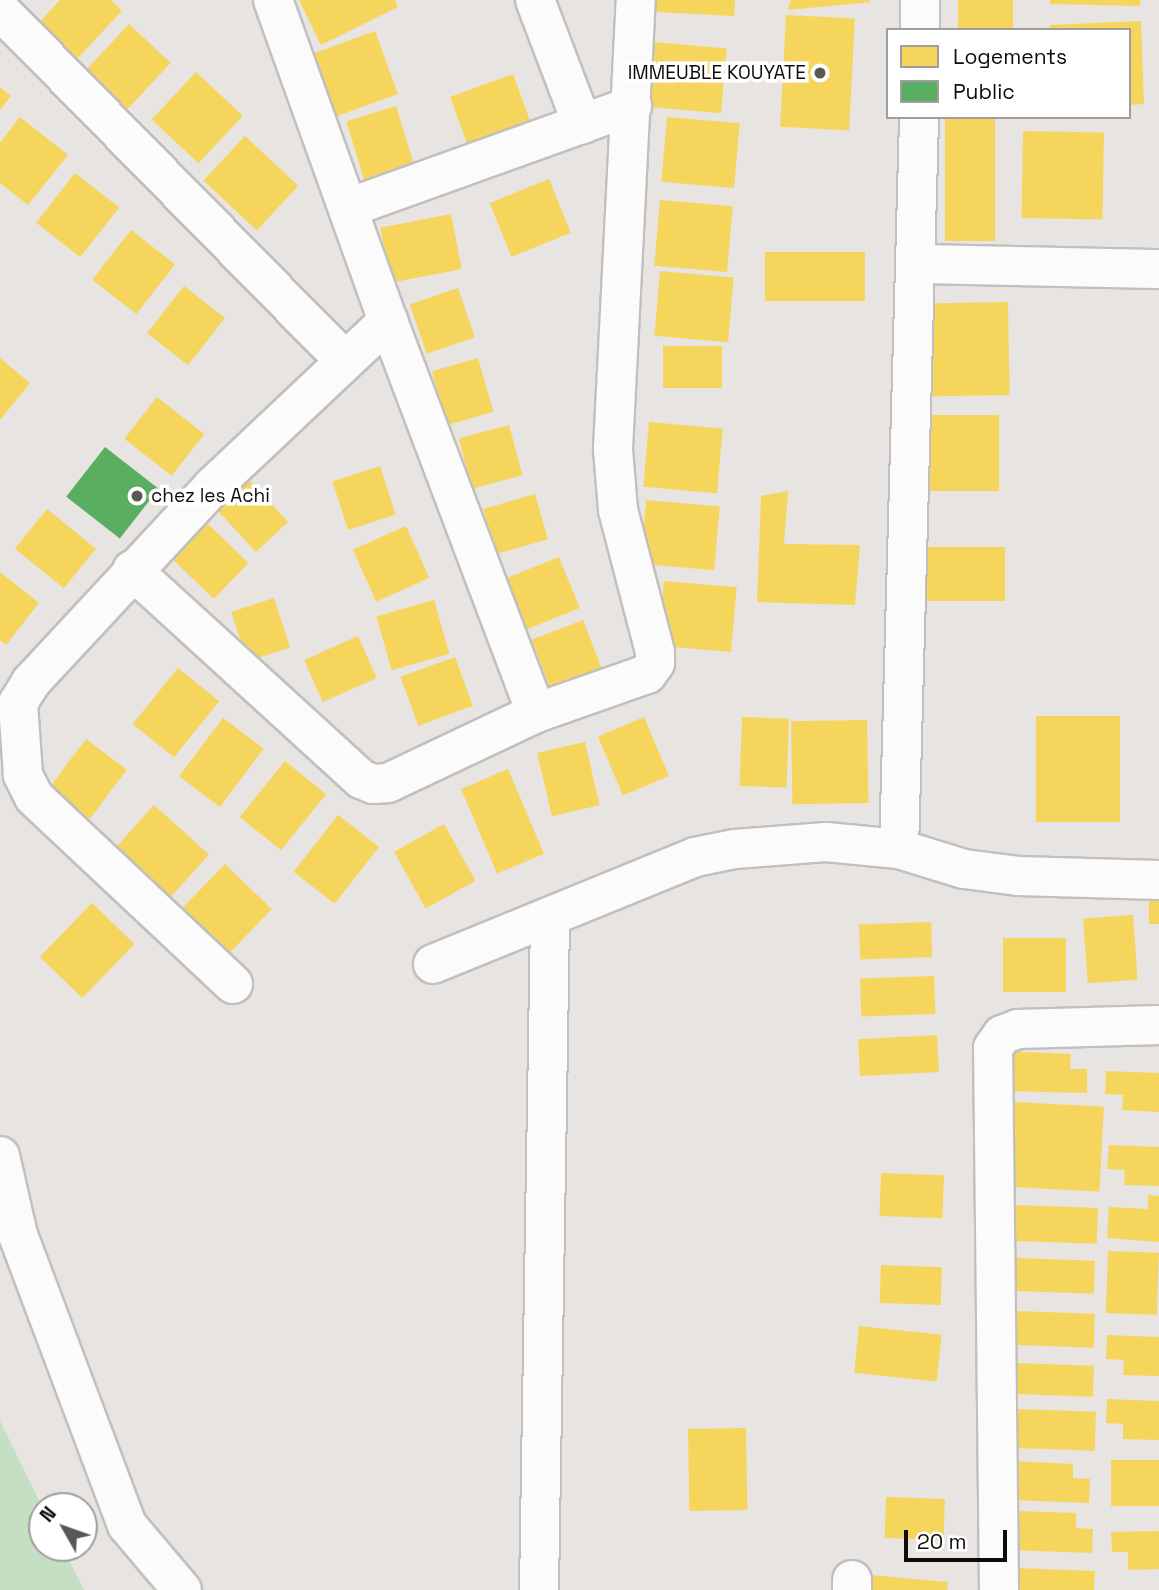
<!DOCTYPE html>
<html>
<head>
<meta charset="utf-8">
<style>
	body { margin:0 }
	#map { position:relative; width:1159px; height:1590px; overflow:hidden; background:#e7e4e2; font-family:"Space Grotesk",sans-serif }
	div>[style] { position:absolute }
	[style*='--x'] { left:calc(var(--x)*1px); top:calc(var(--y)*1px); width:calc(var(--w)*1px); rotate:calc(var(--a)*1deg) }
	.green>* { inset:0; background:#c5dfc2 }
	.homes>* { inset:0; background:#f6d55c; transform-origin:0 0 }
	.public>* { inset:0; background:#5aae61; transform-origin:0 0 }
	.roads { filter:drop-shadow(2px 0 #c2c0be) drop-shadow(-2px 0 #c2c0be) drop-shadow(0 2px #c2c0be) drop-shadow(0 -2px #c2c0be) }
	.minor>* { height:38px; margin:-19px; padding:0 19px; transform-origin:19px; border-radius:19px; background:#fbfbfb }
	.dots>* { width:19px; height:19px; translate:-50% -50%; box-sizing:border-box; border:4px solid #fff; border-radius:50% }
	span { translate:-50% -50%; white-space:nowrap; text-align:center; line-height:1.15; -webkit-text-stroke:7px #fff; paint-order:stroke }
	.poi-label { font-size:19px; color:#0e0c0b }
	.right { translate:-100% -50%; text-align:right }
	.left { translate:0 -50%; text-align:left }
	.legend { position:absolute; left:886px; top:28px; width:245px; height:91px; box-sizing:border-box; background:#fff; border:2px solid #9f9e9d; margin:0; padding:9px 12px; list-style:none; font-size:21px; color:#0e0c0b }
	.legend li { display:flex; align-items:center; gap:14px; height:35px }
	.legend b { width:35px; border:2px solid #9f9e9d }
	.north { position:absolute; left:28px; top:1492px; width:70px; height:70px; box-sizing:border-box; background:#fff; border:2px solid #9f9e9d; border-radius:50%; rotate:310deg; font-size:19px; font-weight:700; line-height:28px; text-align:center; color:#0e0c0b }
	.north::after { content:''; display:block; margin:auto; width:24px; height:32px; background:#5a5856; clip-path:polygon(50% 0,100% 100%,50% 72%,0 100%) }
	.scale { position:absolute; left:904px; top:1530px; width:103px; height:32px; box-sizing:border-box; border:4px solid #0e0c0b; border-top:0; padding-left:9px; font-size:21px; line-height:24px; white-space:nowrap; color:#0e0c0b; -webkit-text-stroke:5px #fff; paint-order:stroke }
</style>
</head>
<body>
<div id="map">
	<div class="green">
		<i style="clip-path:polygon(0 1421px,42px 1506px,42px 1548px,63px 1548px,84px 1590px,0 1590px)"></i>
	</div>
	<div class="homes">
		<i style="clip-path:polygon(60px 0,111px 0,122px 11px,74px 62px,36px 26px)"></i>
		<i style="clip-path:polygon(299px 0,395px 0,398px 7px,321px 45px)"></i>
		<i style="clip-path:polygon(657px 0,735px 0,734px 16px,656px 12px)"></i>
		<i style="clip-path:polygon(791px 0,870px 0,870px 2px,788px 10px)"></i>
		<i style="left:958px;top:0;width:55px;height:30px"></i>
		<i style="clip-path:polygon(1050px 0,1140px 0,1140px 6px,1050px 4px)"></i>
		<i style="left:786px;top:15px;width:69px;height:112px;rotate:3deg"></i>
		<i style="clip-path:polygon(1141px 21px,1144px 104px,1129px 105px,1129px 30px,1050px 30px,1050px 25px)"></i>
		<i style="left:129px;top:24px;width:57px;height:68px;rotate:43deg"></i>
		<i style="left:375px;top:31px;width:67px;height:67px;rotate:70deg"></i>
		<i style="left:653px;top:42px;width:74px;height:65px;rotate:5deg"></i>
		<i style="left:196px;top:72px;width:64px;height:65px;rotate:43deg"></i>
		<i style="left:513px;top:74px;width:56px;height:67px;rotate:70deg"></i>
		<i style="clip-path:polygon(0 87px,11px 96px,0 110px)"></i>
		<i style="left:396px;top:106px;width:67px;height:52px;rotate:73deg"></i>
		<i style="clip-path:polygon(20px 117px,68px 155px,28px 205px,0 183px,0 143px)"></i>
		<i style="left:667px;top:117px;width:73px;height:65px;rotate:5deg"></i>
		<i style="left:945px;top:117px;width:50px;height:124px"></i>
		<i style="left:1023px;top:131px;width:81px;height:87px;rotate:1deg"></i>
		<i style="left:245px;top:136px;width:73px;height:61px;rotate:43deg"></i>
		<i style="left:75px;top:173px;width:56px;height:63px;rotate:38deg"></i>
		<i style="left:549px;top:179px;width:58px;height:64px;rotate:68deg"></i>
		<i style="left:660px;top:200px;width:73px;height:66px;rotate:5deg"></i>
		<i style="left:451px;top:214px;width:56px;height:72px;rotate:79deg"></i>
		<i style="left:131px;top:230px;width:56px;height:63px;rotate:38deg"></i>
		<i style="left:765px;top:252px;width:100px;height:49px"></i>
		<i style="left:660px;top:271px;width:74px;height:65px;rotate:5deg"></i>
		<i style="left:184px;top:286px;width:52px;height:60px;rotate:38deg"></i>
		<i style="left:458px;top:288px;width:52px;height:51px;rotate:71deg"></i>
		<i style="left:1008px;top:302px;width:93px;height:86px;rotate:89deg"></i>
		<i style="left:663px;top:346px;width:59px;height:42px"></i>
		<i style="clip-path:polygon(0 358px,30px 383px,0 420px)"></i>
		<i style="left:478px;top:358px;width:56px;height:48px;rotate:74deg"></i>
		<i style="left:157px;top:397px;width:60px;height:53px;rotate:38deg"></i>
		<i style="left:930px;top:415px;width:69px;height:76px"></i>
		<i style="left:649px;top:422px;width:74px;height:65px;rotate:5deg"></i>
		<i style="left:509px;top:425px;width:52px;height:52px;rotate:75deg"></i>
		<i style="left:380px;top:466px;width:51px;height:50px;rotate:72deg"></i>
		<i style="left:250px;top:481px;width:56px;height:44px;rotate:47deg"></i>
		<i style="clip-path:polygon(788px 491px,784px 544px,860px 545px,855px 605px,757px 602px,761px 496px)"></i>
		<i style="left:535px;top:494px;width:47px;height:54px;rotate:74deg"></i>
		<i style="left:646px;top:500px;width:74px;height:64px;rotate:5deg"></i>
		<i style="left:47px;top:509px;width:63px;height:51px;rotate:39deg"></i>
		<i style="left:206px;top:522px;width:59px;height:50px;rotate:44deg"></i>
		<i style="left:406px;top:526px;width:57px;height:58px;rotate:66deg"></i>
		<i style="left:1005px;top:547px;width:54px;height:84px;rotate:90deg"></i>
		<i style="left:559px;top:557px;width:55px;height:65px;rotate:68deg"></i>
		<i style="clip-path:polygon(0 572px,39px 603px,6px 645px,0 640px)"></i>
		<i style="left:664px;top:581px;width:73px;height:65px;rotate:5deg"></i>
		<i style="left:274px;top:598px;width:52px;height:45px;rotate:72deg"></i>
		<i style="left:434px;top:600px;width:56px;height:60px;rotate:74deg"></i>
		<i style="left:583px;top:620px;width:53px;height:55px;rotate:69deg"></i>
		<i style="left:358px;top:636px;width:46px;height:59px;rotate:66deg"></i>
		<i style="left:455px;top:657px;width:52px;height:58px;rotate:70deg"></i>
		<i style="left:178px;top:668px;width:53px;height:72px;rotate:39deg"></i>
		<i style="left:1036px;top:716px;width:84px;height:106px"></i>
		<i style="left:644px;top:717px;width:64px;height:50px;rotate:67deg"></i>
		<i style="left:742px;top:717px;width:47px;height:69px;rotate:2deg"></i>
		<i style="left:223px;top:718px;width:51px;height:73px;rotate:37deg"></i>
		<i style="left:867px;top:720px;width:83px;height:76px;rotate:89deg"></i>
		<i style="left:86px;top:739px;width:51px;height:71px;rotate:37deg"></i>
		<i style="left:585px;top:742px;width:65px;height:49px;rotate:77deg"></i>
		<i style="left:285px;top:761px;width:53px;height:72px;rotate:39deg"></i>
		<i style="left:508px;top:769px;width:92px;height:51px;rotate:67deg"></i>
		<i style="left:154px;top:805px;width:74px;height:62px;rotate:42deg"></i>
		<i style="left:338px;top:815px;width:52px;height:72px;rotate:38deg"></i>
		<i style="left:444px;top:824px;width:65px;height:57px;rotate:61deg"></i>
		<i style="left:225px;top:864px;width:65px;height:71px;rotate:44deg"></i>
		<i style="left:1159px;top:899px;width:25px;height:10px;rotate:90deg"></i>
		<i style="left:92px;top:903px;width:59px;height:75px;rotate:44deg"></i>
		<i style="left:1133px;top:915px;width:65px;height:50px;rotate:86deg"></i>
		<i style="left:931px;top:922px;width:35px;height:72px;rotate:88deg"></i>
		<i style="left:1003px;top:938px;width:63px;height:54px"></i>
		<i style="left:934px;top:976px;width:38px;height:74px;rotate:88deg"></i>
		<i style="left:937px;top:1035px;width:37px;height:79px;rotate:87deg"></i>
		<i style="clip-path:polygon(1008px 1051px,1071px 1054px,1070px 1069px,1087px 1069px,1087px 1093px,1006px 1091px)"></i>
		<i style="clip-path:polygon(1106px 1071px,1159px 1073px,1159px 1112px,1122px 1110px,1123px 1095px,1105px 1094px)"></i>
		<i style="left:1014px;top:1102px;width:90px;height:85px;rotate:3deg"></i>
		<i style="clip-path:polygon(1109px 1145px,1159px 1147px,1159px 1186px,1124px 1185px,1125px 1170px,1107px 1169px)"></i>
		<i style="left:881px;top:1173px;width:63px;height:43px;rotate:2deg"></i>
		<i style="clip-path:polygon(1148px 1195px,1159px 1196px,1159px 1242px,1107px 1238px,1109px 1207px,1148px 1209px)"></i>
		<i style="left:1015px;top:1205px;width:83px;height:36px;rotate:2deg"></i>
		<i style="left:1108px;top:1251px;width:51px;height:62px;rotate:2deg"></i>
		<i style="left:1013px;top:1258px;width:82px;height:33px;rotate:2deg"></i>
		<i style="left:881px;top:1265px;width:61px;height:38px;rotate:2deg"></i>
		<i style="left:1016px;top:1311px;width:79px;height:34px;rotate:2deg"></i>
		<i style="left:859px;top:1326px;width:83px;height:47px;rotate:6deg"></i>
		<i style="clip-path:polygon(1107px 1335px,1159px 1337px,1159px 1376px,1123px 1375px,1124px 1360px,1106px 1359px)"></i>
		<i style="left:1014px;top:1363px;width:80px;height:31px;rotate:2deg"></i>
		<i style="clip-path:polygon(1107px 1399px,1159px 1401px,1159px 1440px,1123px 1439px,1123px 1424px,1106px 1423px)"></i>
		<i style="left:1016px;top:1409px;width:80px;height:39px;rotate:2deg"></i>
		<i style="left:746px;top:1428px;width:82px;height:58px;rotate:89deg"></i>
		<i style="left:1159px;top:1460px;width:46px;height:48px;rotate:90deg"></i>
		<i style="clip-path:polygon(1011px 1461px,1073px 1464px,1073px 1478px,1090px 1479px,1089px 1503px,1009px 1500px)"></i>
		<i style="left:886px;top:1497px;width:59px;height:41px;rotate:2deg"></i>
		<i style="clip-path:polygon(1013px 1511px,1076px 1513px,1076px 1528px,1093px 1529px,1092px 1553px,1012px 1550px)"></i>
		<i style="clip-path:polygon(1159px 1531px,1159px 1569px,1128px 1570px,1128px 1552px,1112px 1552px,1111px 1532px)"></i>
		<i style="clip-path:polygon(1015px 1568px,1095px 1571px,1094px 1590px,1015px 1590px)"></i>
		<i style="clip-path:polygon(871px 1575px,948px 1582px,947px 1590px,870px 1590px)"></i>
	</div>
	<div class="public">
		<i style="left:105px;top:447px;width:68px;height:63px;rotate:38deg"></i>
	</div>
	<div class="roads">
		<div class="minor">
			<i style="--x:273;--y:0;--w:341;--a:70.3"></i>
			<i style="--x:388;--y:321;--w:419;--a:69.3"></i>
			<i style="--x:535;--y:0;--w:133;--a:69.2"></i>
			<i style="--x:0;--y:10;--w:489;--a:45.5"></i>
			<i style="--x:920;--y:30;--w:30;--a:-90"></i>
			<i style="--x:348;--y:208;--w:302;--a:-19.8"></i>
			<i style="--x:917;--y:264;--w:242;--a:1.2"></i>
			<i style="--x:132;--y:570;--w:310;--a:42.4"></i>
			<i style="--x:361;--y:779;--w:13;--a:23"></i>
			<i style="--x:373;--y:784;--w:15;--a:-4"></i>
			<i style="--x:388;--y:783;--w:164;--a:-25.3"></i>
			<i style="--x:536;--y:713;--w:118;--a:-19.4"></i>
			<i style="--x:647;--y:674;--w:14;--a:-54"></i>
			<i style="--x:655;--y:663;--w:11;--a:-90"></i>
			<i style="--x:655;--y:652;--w:147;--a:-104.6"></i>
			<i style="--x:618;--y:510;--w:61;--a:-94.7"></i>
			<i style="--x:613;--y:449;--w:450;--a:-87.1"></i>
			<i style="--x:899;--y:849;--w:732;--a:-88.43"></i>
			<i style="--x:433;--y:964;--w:283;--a:-22.2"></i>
			<i style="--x:695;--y:857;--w:41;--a:-11.3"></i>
			<i style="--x:735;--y:849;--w:91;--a:-4.4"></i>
			<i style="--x:826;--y:842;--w:73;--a:5.5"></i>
			<i style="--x:899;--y:849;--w:68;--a:17.1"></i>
			<i style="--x:964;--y:869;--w:54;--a:7.4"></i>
			<i style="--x:1018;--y:876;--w:141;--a:1.6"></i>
			<i style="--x:233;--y:984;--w:273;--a:-136.8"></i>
			<i style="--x:34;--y:797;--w:25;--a:-117"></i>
			<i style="--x:23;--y:775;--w:72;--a:-94"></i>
			<i style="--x:18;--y:703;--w:25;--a:-58"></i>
			<i style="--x:31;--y:682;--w:267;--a:-47.1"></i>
			<i style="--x:213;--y:486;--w:241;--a:-43.3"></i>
			<i style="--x:0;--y:1156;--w:81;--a:77.2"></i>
			<i style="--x:18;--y:1235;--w:310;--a:69.4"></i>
			<i style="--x:127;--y:1525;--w:85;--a:49.8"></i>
			<i style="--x:852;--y:1580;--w:10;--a:90"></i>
			<i style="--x:539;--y:1590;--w:673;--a:-89.06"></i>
			<i style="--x:999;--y:1590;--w:542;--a:-90.63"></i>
			<i style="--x:993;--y:1048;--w:16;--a:-55"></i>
			<i style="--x:1002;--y:1035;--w:17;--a:-21"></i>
			<i style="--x:1018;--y:1029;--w:141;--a:-1.6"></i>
		</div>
	</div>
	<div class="dots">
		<i style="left:820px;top:73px;background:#5a5856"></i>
		<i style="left:137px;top:496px;background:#5a5856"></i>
	</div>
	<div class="poi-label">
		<span class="right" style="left:806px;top:73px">IMMEUBLE KOUYATE</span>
		<span class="left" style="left:151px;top:496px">chez les Achi</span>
	</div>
	<ul class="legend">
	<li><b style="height:19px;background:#f6d55c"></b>Logements</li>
	<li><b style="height:19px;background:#5aae61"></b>Public</li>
	</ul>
	<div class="north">N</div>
	<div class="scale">20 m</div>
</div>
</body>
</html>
